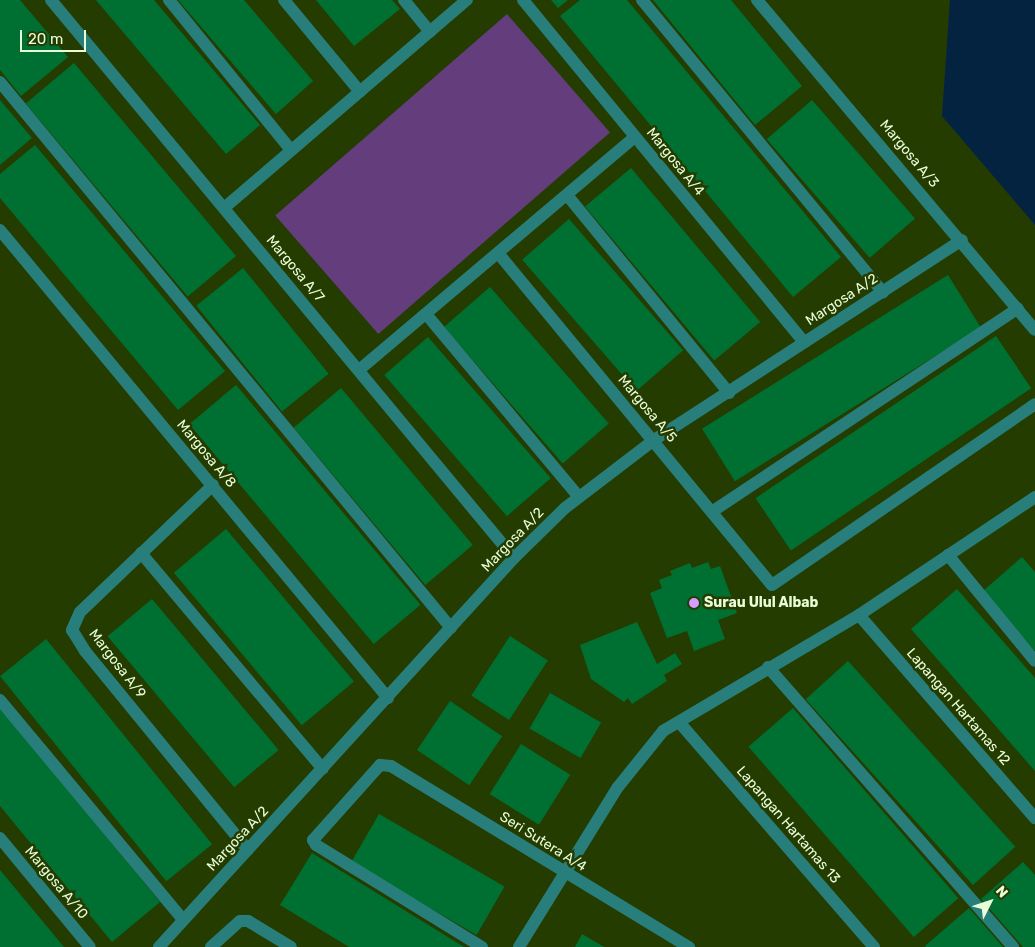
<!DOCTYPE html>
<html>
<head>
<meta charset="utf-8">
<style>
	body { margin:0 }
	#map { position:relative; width:1035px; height:947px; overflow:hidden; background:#243c00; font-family:Rubik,sans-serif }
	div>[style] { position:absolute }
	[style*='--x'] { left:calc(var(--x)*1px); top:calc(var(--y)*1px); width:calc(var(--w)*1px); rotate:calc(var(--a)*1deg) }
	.green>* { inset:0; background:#633d7c; transform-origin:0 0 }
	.water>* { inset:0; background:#042340 }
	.building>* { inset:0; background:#007032; transform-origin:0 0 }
	.minor>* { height:12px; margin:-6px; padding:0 6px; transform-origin:6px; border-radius:6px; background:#287e7a }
	.dots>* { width:14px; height:14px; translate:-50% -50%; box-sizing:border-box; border:2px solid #243c00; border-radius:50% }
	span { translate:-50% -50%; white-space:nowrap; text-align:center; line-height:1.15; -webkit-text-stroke:5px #243c00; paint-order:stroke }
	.street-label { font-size:14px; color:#e9fdd7 }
	.poi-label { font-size:14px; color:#e9fdd7; font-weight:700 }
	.left { translate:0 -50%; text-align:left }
	.north { position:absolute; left:965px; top:877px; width:50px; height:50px; -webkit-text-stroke:4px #243c00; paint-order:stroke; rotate:49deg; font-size:14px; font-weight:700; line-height:20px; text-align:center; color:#e9fdd7 }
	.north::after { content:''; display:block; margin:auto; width:18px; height:22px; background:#e9fdd7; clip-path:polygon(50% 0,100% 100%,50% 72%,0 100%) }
	.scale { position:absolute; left:20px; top:30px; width:66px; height:22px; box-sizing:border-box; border:2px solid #e9fdd7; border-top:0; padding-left:6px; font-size:15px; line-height:18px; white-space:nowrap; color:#e9fdd7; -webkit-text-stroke:4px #243c00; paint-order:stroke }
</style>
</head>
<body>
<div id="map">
	<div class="green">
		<i style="left:507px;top:14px;width:157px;height:307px;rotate:49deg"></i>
	</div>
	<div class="water">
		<i style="clip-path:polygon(950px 0,1035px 0,1035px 225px,942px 116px)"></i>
	</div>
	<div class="building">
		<i style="clip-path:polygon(0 0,20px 0,68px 57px,21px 96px,0 70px)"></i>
		<i style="clip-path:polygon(96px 0,154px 0,260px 125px,226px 154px)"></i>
		<i style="clip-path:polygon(178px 0,244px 0,313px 81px,276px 114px)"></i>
		<i style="clip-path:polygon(316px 0,392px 0,400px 9px,354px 46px)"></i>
		<i style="clip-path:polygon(551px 0,568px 0,558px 8px)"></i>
		<i style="clip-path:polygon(580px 0,627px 0,841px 257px,793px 297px,560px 16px)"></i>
		<i style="clip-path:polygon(653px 0,731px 0,802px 86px,755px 125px)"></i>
		<i style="left:74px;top:63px;width:252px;height:63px;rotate:50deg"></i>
		<i style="clip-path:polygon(0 100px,32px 138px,0 165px)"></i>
		<i style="left:812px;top:100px;width:157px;height:60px;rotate:49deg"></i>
		<i style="clip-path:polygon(35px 145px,225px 371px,178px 410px,0 198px,0 174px)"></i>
		<i style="left:631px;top:168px;width:201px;height:60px;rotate:50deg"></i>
		<i style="left:569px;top:219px;width:174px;height:62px;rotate:49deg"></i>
		<i style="left:243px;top:268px;width:136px;height:60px;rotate:51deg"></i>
		<i style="left:948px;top:275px;width:62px;height:290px;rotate:58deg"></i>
		<i style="left:490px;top:287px;width:181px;height:61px;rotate:49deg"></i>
		<i style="left:996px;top:336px;width:63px;height:290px;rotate:56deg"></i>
		<i style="left:428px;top:337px;width:187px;height:58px;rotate:49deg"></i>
		<i style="left:236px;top:385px;width:287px;height:61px;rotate:50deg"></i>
		<i style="left:341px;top:388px;width:205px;height:62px;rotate:50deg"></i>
		<i style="left:226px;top:529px;width:199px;height:68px;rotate:50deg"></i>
		<i style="clip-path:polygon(1022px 557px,1035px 572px,1035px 651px,983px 591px)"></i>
		<i style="clip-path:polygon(708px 562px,711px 569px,720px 566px,737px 613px,718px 620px,725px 639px,694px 651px,687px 631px,667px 638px,650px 593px,662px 588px,659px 580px,672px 575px,670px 571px,690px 563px,692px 568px)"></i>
		<i style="clip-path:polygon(957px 589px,1035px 678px,1035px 771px,911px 629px)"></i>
		<i style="left:152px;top:599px;width:197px;height:58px;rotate:50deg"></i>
		<i style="clip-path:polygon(637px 622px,657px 664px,675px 653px,682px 664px,664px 675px,667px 681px,632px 704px,628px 698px,624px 702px,591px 679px,580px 645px)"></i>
		<i style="left:510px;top:636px;width:45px;height:71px;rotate:33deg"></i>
		<i style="left:46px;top:639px;width:264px;height:59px;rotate:51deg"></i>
		<i style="left:848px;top:661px;width:250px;height:57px;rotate:48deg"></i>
		<i style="left:550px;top:693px;width:59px;height:41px;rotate:30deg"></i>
		<i style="left:450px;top:701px;width:63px;height:59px;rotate:34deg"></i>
		<i style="clip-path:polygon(0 707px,160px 902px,112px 942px,0 806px)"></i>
		<i style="left:793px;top:708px;width:252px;height:59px;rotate:49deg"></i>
		<i style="left:521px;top:744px;width:58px;height:59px;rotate:32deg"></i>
		<i style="left:379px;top:814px;width:145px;height:56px;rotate:30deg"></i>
		<i style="clip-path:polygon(312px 853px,464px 947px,349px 947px,280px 905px)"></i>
		<i style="clip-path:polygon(1023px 862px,1035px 875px,1035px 947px,1023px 947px,981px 899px)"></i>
		<i style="clip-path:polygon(0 870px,64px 947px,0 947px)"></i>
		<i style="clip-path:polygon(969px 908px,1003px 947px,926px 947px,925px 946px)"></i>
		<i style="clip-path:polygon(582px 934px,604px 947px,575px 947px)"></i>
	</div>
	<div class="minor">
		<i style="--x:51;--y:0;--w:725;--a:50.32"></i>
		<i style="--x:169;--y:0;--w:193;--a:50.9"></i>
		<i style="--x:284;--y:0;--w:119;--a:50.4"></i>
		<i style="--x:404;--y:0;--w:41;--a:50.9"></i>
		<i style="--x:523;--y:0;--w:443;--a:50.6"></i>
		<i style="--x:642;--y:0;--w:379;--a:50.5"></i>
		<i style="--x:757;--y:0;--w:431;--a:49.9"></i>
		<i style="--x:0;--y:82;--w:708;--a:50.44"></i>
		<i style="--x:567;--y:195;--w:256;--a:50.7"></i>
		<i style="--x:224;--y:208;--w:320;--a:-40.6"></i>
		<i style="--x:0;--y:230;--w:608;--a:50.34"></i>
		<i style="--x:498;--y:253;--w:430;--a:50.5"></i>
		<i style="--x:772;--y:585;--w:319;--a:-34.5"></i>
		<i style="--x:426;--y:314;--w:237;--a:50.1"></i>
		<i style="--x:359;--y:370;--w:361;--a:-40.2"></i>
		<i style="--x:213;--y:485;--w:184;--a:136.3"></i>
		<i style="--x:80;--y:612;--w:20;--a:114"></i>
		<i style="--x:72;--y:630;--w:25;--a:58"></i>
		<i style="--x:85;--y:651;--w:257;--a:50.7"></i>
		<i style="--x:713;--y:511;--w:366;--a:-33.6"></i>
		<i style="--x:141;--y:553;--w:282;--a:49.9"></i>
		<i style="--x:948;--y:555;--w:137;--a:50.6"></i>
		<i style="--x:859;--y:615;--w:269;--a:49.1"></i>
		<i style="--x:768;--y:667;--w:372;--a:48.8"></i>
		<i style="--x:0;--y:700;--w:286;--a:50.2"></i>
		<i style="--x:679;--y:722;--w:298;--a:49.1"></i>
		<i style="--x:0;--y:838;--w:141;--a:50.5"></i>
		<i style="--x:159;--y:947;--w:527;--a:-47.62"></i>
		<i style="--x:514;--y:558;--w:71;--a:-44.4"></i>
		<i style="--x:565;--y:508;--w:112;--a:-37.4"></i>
		<i style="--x:654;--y:440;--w:367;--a:-33"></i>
		<i style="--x:211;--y:947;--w:39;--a:-42"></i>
		<i style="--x:240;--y:921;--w:8;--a:0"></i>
		<i style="--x:248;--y:921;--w:50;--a:31.2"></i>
		<i style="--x:482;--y:947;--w:195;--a:-148.4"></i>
		<i style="--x:316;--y:845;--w:6;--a:-121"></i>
		<i style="--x:313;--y:840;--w:101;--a:-48.2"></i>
		<i style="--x:380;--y:765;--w:11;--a:5"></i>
		<i style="--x:391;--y:766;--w:349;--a:31.3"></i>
		<i style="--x:519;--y:947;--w:188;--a:-58.3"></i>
		<i style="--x:618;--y:787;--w:72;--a:-51.2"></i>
		<i style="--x:663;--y:731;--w:228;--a:-30.6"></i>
		<i style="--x:859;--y:615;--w:212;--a:-33.8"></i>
	</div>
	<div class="dots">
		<i style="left:694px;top:603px;background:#d49cfb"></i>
	</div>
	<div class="street-label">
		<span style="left:909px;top:154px;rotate:50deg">Margosa A/3</span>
		<span style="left:675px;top:162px;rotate:51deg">Margosa A/4</span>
		<span style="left:295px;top:269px;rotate:50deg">Margosa A/7</span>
		<span style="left:842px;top:300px;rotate:-33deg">Margosa A/2</span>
		<span style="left:647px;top:409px;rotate:50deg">Margosa A/5</span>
		<span style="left:206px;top:454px;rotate:50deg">Margosa A/8</span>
		<span style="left:513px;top:540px;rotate:-46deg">Margosa A/2</span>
		<span style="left:117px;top:664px;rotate:52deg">Margosa A/9</span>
		<span style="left:958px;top:707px;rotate:49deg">Lapangan Hartamas 12</span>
		<span style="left:788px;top:825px;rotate:49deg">Lapangan Hartamas 13</span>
		<span style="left:238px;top:839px;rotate:-47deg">Margosa A/2</span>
		<span style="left:543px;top:842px;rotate:32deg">Seri Sutera A/4</span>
		<span style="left:56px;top:883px;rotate:50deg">Margosa A/10</span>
	</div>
	<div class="poi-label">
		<span class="left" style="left:704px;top:603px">Surau Ulul Albab</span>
	</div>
	<div class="north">N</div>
	<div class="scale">20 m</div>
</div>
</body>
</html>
